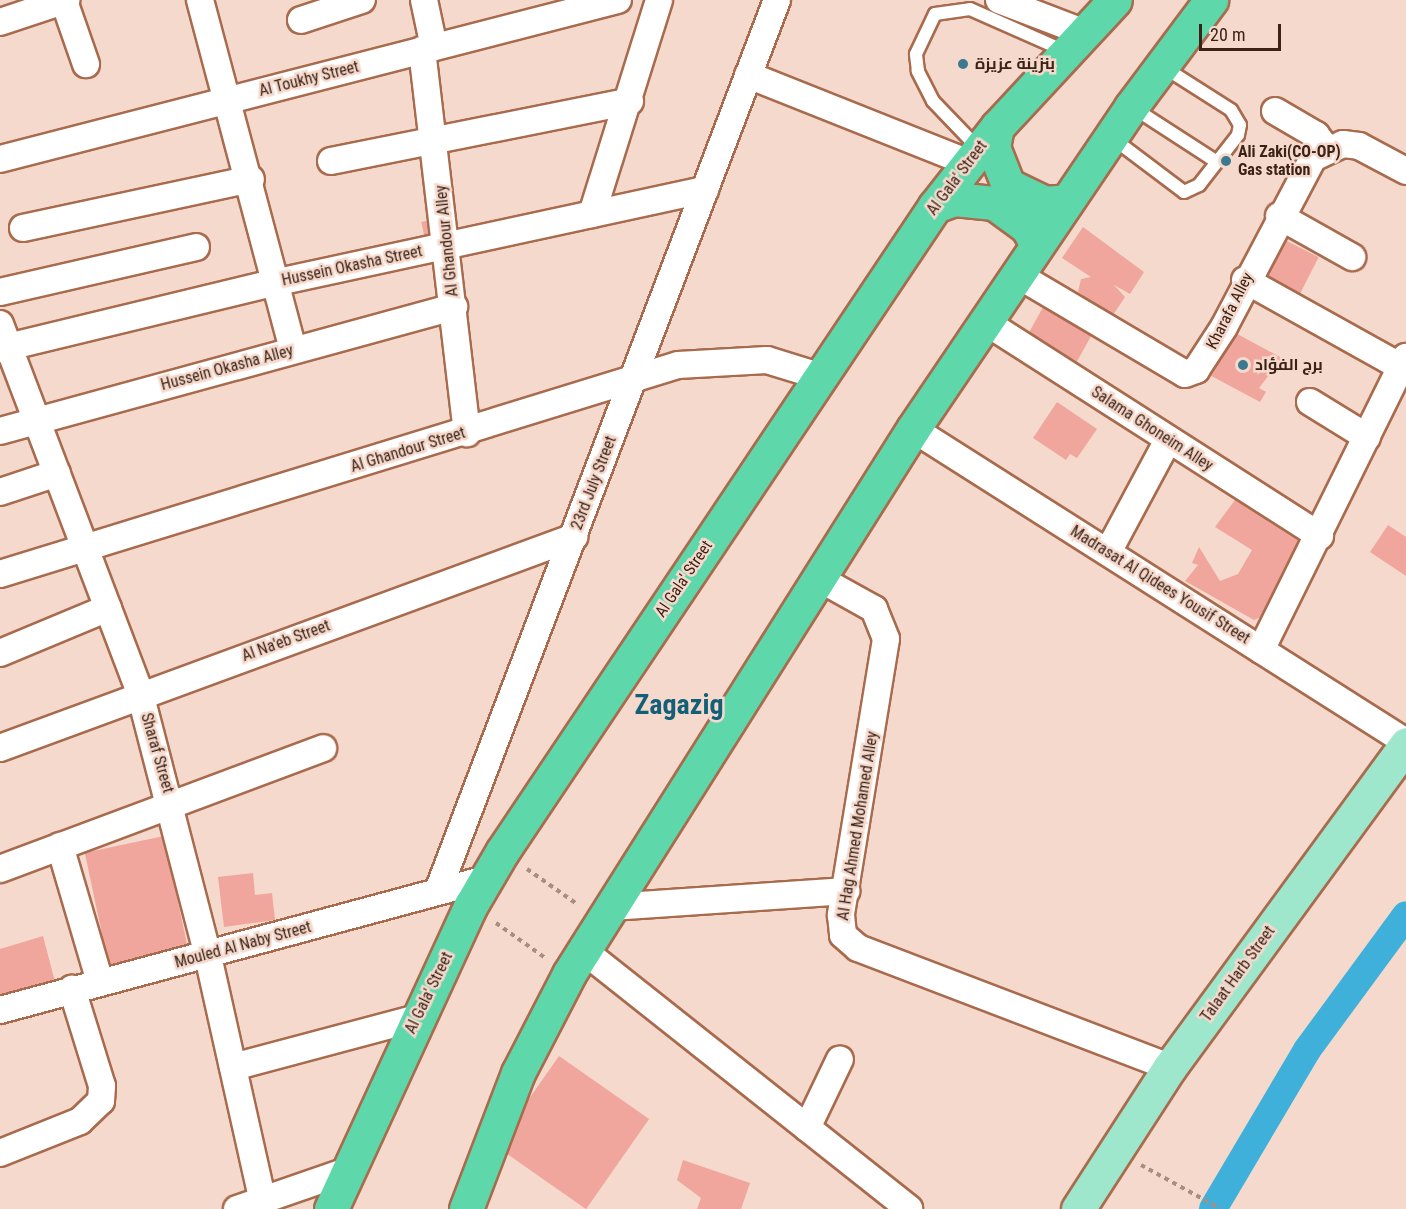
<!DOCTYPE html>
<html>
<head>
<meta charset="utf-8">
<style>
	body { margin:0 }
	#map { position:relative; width:1406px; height:1209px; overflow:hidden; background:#f5d9cc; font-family:"Roboto Condensed",Cairo,sans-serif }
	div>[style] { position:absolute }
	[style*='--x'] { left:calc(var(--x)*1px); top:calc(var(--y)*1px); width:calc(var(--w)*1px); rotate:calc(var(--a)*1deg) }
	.canal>* { height:28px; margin:-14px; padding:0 14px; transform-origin:14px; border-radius:14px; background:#3fb0d9 }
	.building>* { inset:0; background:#f0a69d; transform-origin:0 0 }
	.path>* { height:4px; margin-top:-2px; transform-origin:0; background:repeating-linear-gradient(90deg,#a88e81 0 4.5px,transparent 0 9px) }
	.roads { filter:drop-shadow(2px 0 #a86b4d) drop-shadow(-2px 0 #a86b4d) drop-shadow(0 2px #a86b4d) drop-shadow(0 -2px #a86b4d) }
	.lane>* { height:12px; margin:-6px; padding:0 6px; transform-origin:6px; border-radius:6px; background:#fff }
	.street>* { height:26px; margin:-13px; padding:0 13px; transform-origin:13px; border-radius:13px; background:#fff }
	.primary>* { height:33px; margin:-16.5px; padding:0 16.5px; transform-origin:16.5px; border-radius:16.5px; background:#9ee7cd }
	.highway>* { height:33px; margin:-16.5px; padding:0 16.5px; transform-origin:16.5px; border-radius:16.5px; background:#5ed7ab }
	.dots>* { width:16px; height:16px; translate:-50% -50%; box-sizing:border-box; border:3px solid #f5d9cc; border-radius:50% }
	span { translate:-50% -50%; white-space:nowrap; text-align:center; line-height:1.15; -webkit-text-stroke:5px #f5d9cc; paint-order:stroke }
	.poi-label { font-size:16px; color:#3b2215; font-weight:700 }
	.left { translate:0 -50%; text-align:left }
	.street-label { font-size:16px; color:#3b2215 }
	.town-label { font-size:28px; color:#145f78; font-weight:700 }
	.scale { position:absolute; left:1199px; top:24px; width:82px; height:27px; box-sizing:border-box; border:3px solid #3b2215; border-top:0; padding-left:8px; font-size:18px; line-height:21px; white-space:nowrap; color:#3b2215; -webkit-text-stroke:4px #f5d9cc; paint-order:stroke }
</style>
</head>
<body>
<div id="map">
	<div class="canal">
		<i style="--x:1213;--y:1209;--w:185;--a:-59.4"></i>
		<i style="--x:1307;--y:1050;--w:167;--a:-53.7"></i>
	</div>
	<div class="building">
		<i style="left:435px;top:219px;width:19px;height:14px;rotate:78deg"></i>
		<i style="clip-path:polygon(1083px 227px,1144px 272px,1130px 294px,1114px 285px,1125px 297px,1113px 315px,1078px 292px,1081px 279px,1091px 277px,1062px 258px)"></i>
		<i style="left:1283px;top:239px;width:40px;height:50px;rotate:27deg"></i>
		<i style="left:1047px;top:300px;width:56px;height:47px;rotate:29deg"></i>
		<i style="clip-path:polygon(1228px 329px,1282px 358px,1259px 388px,1266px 392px,1260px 402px,1204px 372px)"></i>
		<i style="clip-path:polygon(1057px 402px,1097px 429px,1077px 458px,1070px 454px,1066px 460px,1033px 438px)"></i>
		<i style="clip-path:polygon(1235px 500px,1306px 546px,1265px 615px,1254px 620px,1185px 581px,1198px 565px,1192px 563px,1199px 547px,1220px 581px,1238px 574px,1252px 550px,1215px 527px)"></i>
		<i style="clip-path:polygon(1388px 525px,1406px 537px,1406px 576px,1370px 552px)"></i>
		<i style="left:164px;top:836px;width:116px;height:81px;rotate:78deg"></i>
		<i style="clip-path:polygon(253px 873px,255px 895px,272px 893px,275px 920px,224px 927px,218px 877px)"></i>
		<i style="clip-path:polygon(43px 936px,56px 986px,0 1001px,0 949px)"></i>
		<i style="left:559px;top:1056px;width:110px;height:110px;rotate:35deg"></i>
		<i style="clip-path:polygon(683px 1160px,750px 1183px,741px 1209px,697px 1209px,701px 1198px,677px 1180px)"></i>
	</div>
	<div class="path">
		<i style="--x:527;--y:869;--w:61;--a:35"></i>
		<i style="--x:496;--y:923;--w:59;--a:35.3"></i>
		<i style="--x:1141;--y:1165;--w:91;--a:28.8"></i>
	</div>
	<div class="roads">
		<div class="lane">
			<i style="--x:1132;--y:107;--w:101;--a:32.9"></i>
			<i style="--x:1111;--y:137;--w:91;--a:37"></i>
			<i style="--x:1184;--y:192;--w:17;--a:-25"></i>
			<i style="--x:1199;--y:185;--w:63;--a:-52"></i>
			<i style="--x:1238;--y:135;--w:10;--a:-79"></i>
			<i style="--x:1240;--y:125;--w:17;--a:-121"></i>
			<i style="--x:1231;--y:110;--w:82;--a:-147.5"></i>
			<i style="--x:978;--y:148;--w:65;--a:-133.8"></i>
			<i style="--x:933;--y:101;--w:34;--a:-117"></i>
			<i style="--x:918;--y:71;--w:17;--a:-97"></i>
			<i style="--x:916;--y:54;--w:44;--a:-64.6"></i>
			<i style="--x:935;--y:14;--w:35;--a:-8"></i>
			<i style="--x:970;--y:9;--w:104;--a:23.9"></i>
		</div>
		<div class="street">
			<i style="--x:200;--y:0;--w:361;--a:75.1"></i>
			<i style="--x:424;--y:0;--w:48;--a:78"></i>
			<i style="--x:999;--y:0;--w:90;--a:20.9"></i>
			<i style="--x:64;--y:1;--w:67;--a:70.8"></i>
			<i style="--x:301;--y:20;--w:64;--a:-18.2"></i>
			<i style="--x:0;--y:22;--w:70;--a:-18.4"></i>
			<i style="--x:422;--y:50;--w:386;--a:83.3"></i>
			<i style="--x:748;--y:75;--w:238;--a:21.7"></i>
			<i style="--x:1275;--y:111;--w:48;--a:30.3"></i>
			<i style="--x:1316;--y:135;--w:18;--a:52"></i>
			<i style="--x:0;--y:159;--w:638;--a:-14.43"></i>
			<i style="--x:331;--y:161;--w:305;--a:-11.3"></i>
			<i style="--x:592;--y:214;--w:224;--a:-72.6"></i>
			<i style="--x:1279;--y:216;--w:84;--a:29.3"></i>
			<i style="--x:23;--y:228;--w:233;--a:-12.1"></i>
			<i style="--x:1016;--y:274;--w:196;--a:30.6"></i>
			<i style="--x:1185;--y:374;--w:12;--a:-20"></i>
			<i style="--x:1196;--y:370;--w:51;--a:-56.9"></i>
			<i style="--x:1224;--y:327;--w:191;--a:-62.2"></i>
			<i style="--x:1313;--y:158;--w:33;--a:-25"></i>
			<i style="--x:1343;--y:144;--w:16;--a:7"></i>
			<i style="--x:1359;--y:146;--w:53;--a:28"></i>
			<i style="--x:1245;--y:280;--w:179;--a:29.1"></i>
			<i style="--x:0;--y:292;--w:201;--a:-12.9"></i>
			<i style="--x:984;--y:321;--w:399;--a:32.6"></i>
			<i style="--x:0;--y:324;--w:395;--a:69.2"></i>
			<i style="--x:140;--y:693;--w:272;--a:75.5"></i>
			<i style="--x:208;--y:956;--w:248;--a:77.4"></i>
			<i style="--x:0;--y:349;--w:286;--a:-13.6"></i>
			<i style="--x:278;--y:282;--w:437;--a:-12.2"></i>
			<i style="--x:1310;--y:402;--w:67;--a:31.6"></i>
			<i style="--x:913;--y:429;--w:584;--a:32.41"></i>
			<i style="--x:0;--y:431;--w:471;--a:-15.3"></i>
			<i style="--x:0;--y:492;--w:60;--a:-18.4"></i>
			<i style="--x:1108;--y:552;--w:127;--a:-61.8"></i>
			<i style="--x:0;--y:574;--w:709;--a:-17.13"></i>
			<i style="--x:678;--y:365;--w:89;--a:-3.2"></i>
			<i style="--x:767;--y:360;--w:54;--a:17.1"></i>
			<i style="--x:820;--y:579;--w:62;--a:29.1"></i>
			<i style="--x:874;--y:609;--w:32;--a:68"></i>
			<i style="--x:886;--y:639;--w:280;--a:99.3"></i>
			<i style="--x:841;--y:915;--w:20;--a:84"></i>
			<i style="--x:843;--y:935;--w:20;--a:41"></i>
			<i style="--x:858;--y:948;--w:334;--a:20.9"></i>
			<i style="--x:1261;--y:650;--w:327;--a:-63.7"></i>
			<i style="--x:0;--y:653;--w:117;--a:-22.6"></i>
			<i style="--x:0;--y:748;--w:612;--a:-20.18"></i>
			<i style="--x:60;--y:846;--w:142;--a:73.6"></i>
			<i style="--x:0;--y:869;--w:345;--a:-20.5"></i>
			<i style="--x:438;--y:891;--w:953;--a:-69.17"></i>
			<i style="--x:611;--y:907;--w:236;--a:-3.9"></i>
			<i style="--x:584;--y:951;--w:415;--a:38.4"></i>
			<i style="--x:0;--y:1010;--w:503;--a:-15.09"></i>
			<i style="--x:233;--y:1067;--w:190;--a:-14.9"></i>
			<i style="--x:807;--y:1128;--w:76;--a:-64.4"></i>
			<i style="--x:0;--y:1153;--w:86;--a:-21.8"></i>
			<i style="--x:80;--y:1121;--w:29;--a:-44"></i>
			<i style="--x:101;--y:1101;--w:15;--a:-86"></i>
			<i style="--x:102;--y:1086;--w:102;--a:-107.2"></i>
			<i style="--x:237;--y:1209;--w:113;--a:-19.1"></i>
		</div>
		<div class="primary">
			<i style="--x:1078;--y:1209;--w:169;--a:-57.1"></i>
			<i style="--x:1170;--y:1067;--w:400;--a:-53.8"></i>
		</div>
		<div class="highway">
			<i style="--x:997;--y:127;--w:20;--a:101"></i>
			<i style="--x:993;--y:147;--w:41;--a:68.5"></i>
			<i style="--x:1008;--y:185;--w:41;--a:25.9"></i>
			<i style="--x:1045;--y:203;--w:21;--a:-5"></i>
			<i style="--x:935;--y:206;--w:20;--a:-20"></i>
			<i style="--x:954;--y:199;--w:40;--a:5.7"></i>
			<i style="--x:994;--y:203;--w:41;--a:36"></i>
			<i style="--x:1027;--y:227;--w:20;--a:60"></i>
			<i style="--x:331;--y:1209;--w:335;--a:-65.3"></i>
			<i style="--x:471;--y:905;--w:61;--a:-59.7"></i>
			<i style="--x:502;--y:852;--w:778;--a:-56.17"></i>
			<i style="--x:935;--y:206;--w:100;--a:-51.9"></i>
			<i style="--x:997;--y:127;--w:173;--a:-47.1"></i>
			<i style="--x:466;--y:1209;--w:146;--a:-69.1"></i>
			<i style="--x:518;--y:1073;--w:111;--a:-62.7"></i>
			<i style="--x:569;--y:974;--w:644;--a:-57.74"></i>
			<i style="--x:913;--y:429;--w:389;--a:-55.9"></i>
			<i style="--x:1131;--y:107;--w:134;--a:-53.2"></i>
		</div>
	</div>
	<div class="dots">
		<i style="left:963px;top:64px;background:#3c7890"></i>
		<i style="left:1226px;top:161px;background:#3c7890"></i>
		<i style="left:1243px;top:365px;background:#3c7890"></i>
	</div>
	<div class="poi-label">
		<span class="left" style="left:975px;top:64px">بنزينة عزيزة</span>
		<span class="left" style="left:1238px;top:161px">Ali Zaki(CO-OP)<br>Gas station</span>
		<span class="left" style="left:1255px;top:365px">برج الفؤاد</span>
	</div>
	<div class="street-label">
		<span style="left:309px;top:79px;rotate:-14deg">Al Toukhy Street</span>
		<span style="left:957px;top:178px;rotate:-53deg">Al Gala' Street</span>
		<span style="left:447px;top:241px;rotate:-96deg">Al Ghandour Alley</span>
		<span style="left:352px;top:266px;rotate:-12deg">Hussein Okasha Street</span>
		<span style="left:1230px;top:311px;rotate:-63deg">Kharafa Alley</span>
		<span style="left:227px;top:368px;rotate:-15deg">Hussein Okasha Alley</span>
		<span style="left:1152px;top:429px;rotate:33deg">Salama Ghoneim Alley</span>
		<span style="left:408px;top:450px;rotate:-17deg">Al Ghandour Street</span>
		<span style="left:594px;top:483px;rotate:-69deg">23rd July Street</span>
		<span style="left:684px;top:579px;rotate:-56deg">Al Gala' Street</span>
		<span style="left:1160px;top:585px;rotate:32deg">Madrasat Al Qidees Yousif Street</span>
		<span style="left:286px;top:641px;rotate:-20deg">Al Na'eb Street</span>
		<span style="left:157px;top:753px;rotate:74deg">Sharaf Street</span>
		<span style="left:858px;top:826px;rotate:-81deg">Al Hag Ahmed Mohamed Alley</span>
		<span style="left:243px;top:945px;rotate:-15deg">Mouled Al Naby Street</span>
		<span style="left:1238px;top:974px;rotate:-54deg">Talaat Harb Street</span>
		<span style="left:429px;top:993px;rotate:-64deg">Al Gala' Street</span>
	</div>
	<div class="town-label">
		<span style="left:679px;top:705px">Zagazig</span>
	</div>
	<div class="scale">20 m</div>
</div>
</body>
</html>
